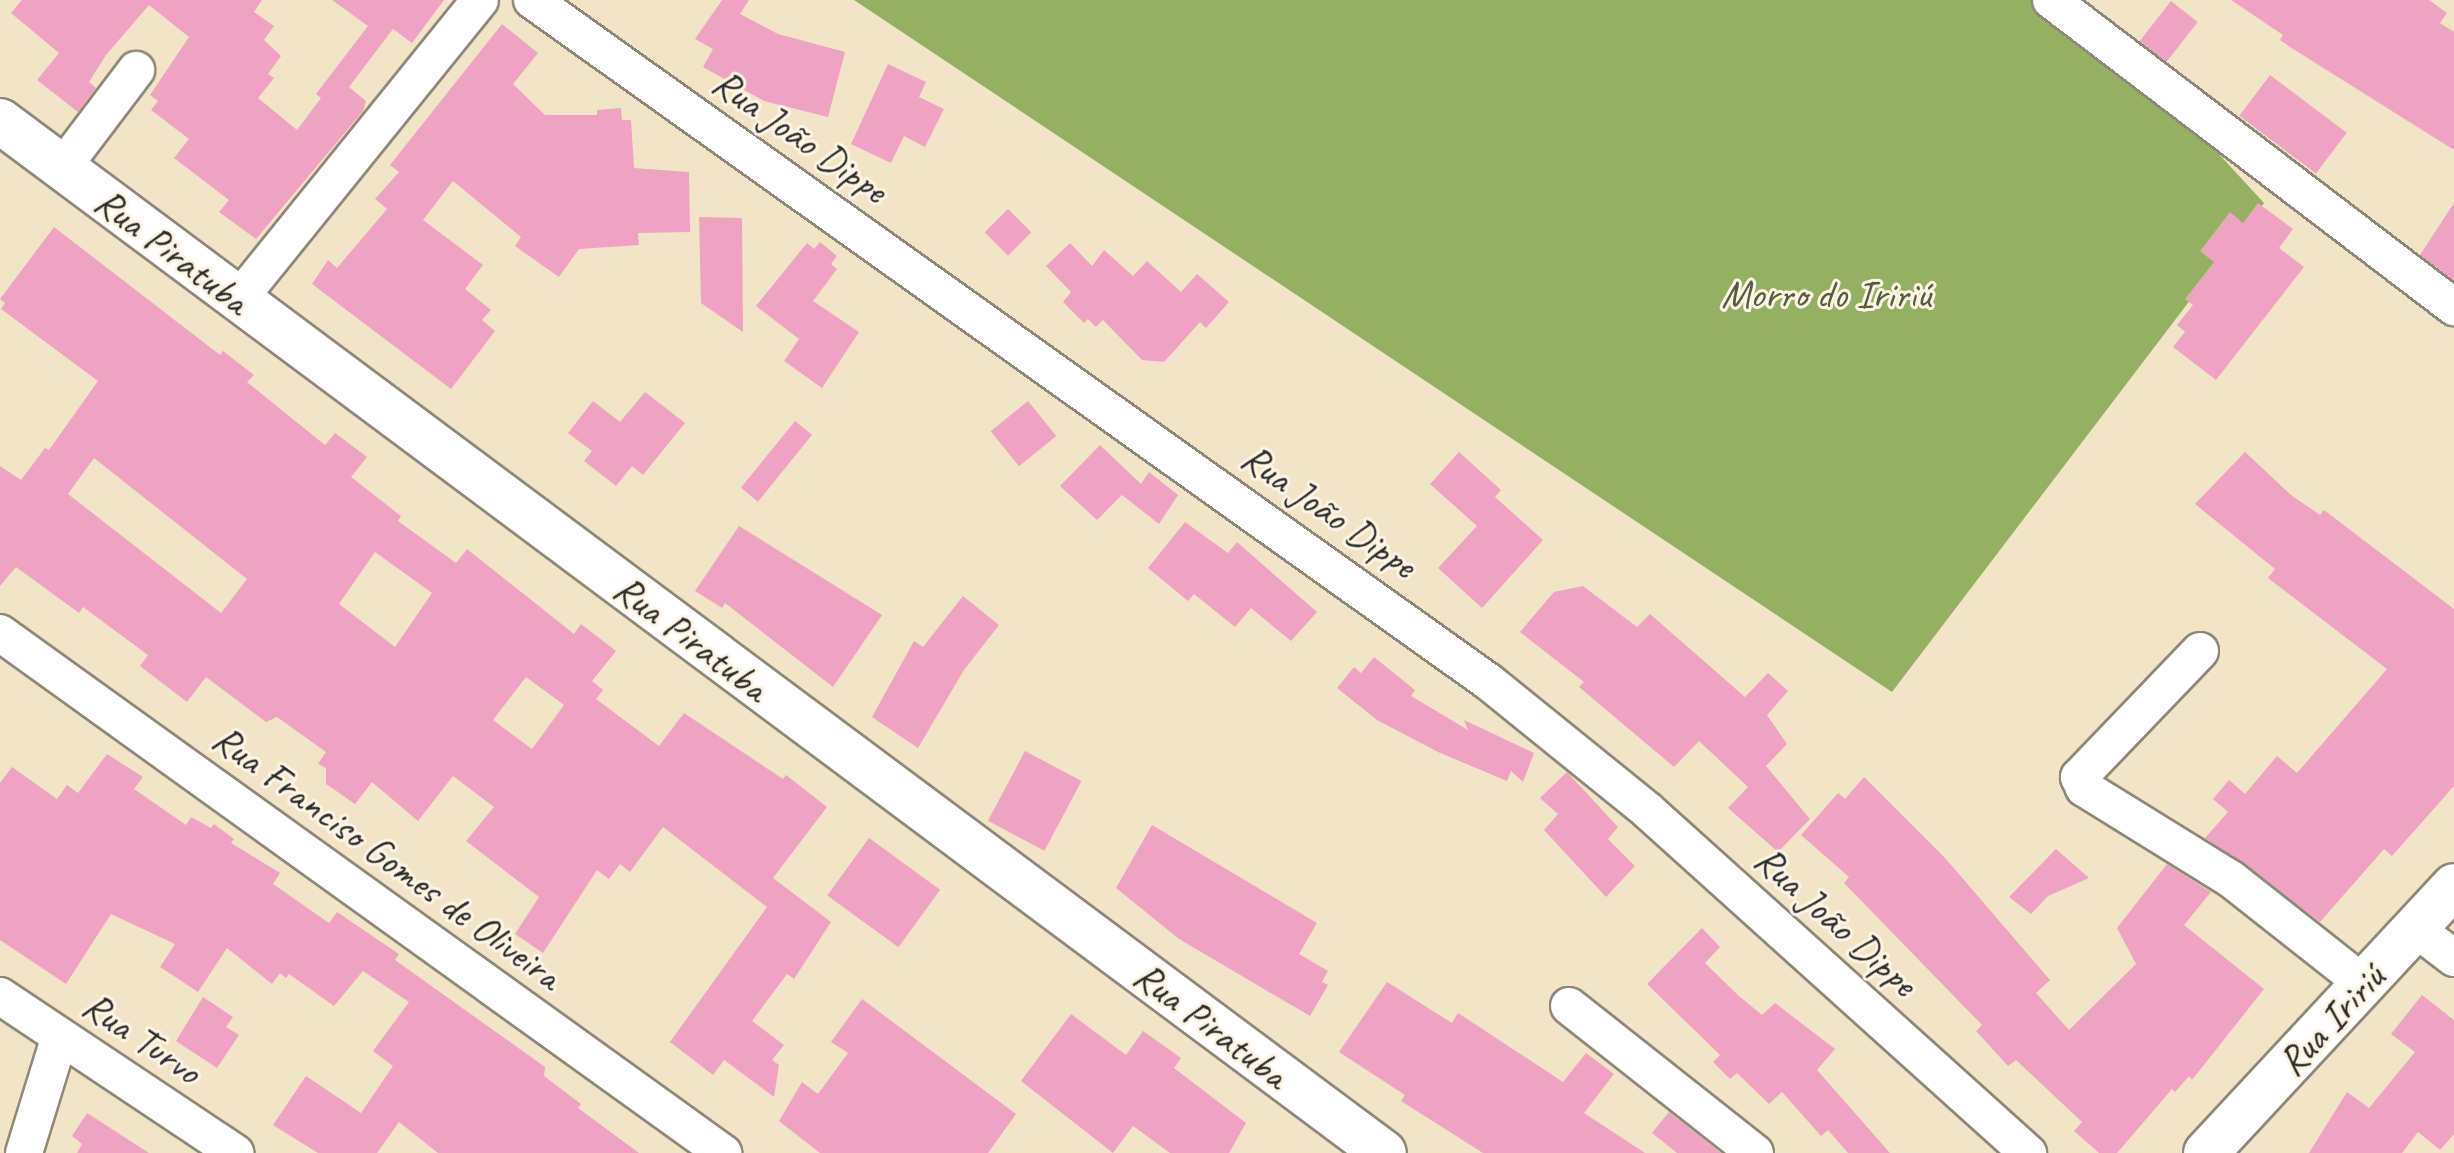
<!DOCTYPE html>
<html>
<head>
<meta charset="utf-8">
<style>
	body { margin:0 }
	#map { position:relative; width:2454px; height:1153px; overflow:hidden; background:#f2e4c7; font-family:Caveat,sans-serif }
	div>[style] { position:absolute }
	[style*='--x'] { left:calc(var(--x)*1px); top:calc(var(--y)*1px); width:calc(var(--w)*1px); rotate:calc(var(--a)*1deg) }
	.forest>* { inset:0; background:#95b062 }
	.building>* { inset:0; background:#efa3c2; transform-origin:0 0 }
	.roads { filter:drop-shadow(2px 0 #8e8879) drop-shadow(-2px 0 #8e8879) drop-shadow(0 2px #8e8879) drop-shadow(0 -2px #8e8879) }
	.minor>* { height:36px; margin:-18px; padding:0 18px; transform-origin:18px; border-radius:18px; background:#fff }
	.major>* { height:44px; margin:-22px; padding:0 22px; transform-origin:22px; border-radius:22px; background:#fff }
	span { translate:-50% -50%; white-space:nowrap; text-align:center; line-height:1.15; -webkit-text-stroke:6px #fcf5e5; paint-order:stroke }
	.street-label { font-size:40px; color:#2b2b2b }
	.park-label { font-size:40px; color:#565b3f }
</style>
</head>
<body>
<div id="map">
	<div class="forest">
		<i style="clip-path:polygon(854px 0,2077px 0,2264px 203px,1892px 692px)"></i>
	</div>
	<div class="building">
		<i style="clip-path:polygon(22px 0,262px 0,254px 12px,274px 26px,264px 40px,281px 56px,268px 74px,274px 78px,258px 98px,297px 130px,321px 98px,316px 94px,368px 26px,332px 0,444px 0,412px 43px,393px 29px,349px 87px,366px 101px,363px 111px,256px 239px,219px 212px,229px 200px,174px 158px,189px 139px,151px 110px,158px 101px,150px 95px,189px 37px,149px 5px,106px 55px,89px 82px,96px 88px,78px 112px,37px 80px,59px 53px,11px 13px)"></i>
		<i style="clip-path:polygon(722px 0,749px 0,740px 14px,778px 34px,845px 52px,828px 117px,764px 101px,703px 67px,713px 49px,695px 39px)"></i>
		<i style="clip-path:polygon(2231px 0,2429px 0,2447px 13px,2440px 23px,2454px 32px,2454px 150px,2290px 47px,2280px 40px,2283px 35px)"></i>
		<i style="left:2171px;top:1px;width:34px;height:51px;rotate:38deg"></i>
		<i style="clip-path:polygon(502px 24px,538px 53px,513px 84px,545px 115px,597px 115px,597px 110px,621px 108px,622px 120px,631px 120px,634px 168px,689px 172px,690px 232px,638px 233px,639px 245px,579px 249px,559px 277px,515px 246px,521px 237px,453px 181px,423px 220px,483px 265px,465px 289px,491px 310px,482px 320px,495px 331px,451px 389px,312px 284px,328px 260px,337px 268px,387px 209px,375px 199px,399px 172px,390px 165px)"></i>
		<i style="clip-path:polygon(888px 64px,926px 82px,919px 97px,944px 109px,925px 147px,904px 136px,891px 163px,851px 144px)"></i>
		<i style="left:2270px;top:75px;width:96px;height:51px;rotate:37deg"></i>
		<i style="clip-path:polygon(2258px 203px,2293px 229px,2279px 248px,2304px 267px,2216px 380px,2173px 347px,2185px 332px,2177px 325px,2193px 305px,2185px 299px,2214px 262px,2200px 251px,2230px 212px,2243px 223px)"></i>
		<i style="clip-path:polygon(2454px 203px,2454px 281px,2420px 255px)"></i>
		<i style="left:1008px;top:209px;width:33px;height:33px;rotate:45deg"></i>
		<i style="clip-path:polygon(699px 217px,742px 218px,743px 332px,701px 303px)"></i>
		<i style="clip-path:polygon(evenodd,54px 227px,220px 355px,223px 351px,254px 375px,247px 382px,325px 445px,335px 433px,367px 457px,351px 477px,401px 516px,398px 521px,456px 563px,467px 549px,574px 634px,581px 624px,616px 651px,592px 681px,603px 690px,596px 699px,659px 746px,684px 713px,783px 779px,786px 775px,827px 807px,773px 878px,831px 922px,794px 979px,787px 974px,752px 1021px,784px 1045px,772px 1060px,779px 1065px,774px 1097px,724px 1060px,713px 1075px,670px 1042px,767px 907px,663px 827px,630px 872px,620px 864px,609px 879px,597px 870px,543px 953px,515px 934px,539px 897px,466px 841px,494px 807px,453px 776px,418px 821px,372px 782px,355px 804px,326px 784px,326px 768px,318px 764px,326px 752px,277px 717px,266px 722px,206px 677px,187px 702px,140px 666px,148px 655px,83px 607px,79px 613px,16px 567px,0 586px,0 466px,21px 480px,45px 448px,49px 450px,98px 381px,1px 309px,5px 303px,0 299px,54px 227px,94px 458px,247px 579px,221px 613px,68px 494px,94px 458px,54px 227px,375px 552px,432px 593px,395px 647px,339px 604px,375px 552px,54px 227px,526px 677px,564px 705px,532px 749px,493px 720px,526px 677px)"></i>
		<i style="clip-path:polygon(820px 242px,837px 256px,831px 264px,837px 269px,813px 301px,859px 332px,822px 388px,784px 361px,799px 339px,756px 306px,807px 243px,814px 249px)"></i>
		<i style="clip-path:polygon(1070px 243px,1092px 266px,1104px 250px,1133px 276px,1147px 261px,1181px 292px,1197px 274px,1229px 302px,1206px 328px,1200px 322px,1164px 362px,1142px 360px,1103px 320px,1096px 327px,1088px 319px,1084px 323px,1063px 302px,1071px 292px,1046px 266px)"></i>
		<i style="clip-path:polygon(645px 392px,685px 423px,643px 475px,632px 466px,616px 486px,584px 461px,592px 451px,568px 433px,593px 401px,620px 422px)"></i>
		<i style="left:1028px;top:401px;width:45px;height:48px;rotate:51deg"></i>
		<i style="left:795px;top:421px;width:22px;height:86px;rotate:39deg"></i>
		<i style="clip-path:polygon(1100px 445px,1141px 484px,1149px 472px,1178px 495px,1159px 524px,1122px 495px,1097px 520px,1060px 486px)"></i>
		<i style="clip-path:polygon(1459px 452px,1501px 490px,1495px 497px,1543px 540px,1482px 608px,1438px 568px,1477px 526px,1430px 484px)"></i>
		<i style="clip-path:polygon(2245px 452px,2291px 495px,2320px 515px,2324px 510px,2454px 609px,2454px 786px,2392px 856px,2384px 849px,2320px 922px,2205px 838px,2228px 812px,2213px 799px,2229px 780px,2245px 794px,2277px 756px,2297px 773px,2387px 669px,2268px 578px,2275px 569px,2195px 504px)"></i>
		<i style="clip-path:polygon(1185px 522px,1228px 553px,1237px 542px,1317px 612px,1291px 641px,1251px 608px,1235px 627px,1194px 594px,1188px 601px,1148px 568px)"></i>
		<i style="clip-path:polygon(739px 526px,882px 615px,833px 687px,725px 603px,722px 608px,695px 591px)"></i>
		<i style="clip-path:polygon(1583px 586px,1637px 627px,1650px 614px,1745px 697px,1768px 673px,1788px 691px,1767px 715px,1787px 744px,1766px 766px,1810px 819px,1778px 852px,1728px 808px,1748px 787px,1699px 741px,1674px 767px,1579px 687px,1584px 682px,1520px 632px,1554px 592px)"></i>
		<i style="clip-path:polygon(963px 596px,999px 625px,964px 670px,918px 748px,872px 717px,914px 641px,923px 647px)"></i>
		<i style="clip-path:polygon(1374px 657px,1415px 690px,1411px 696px,1468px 730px,1464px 720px,1534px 753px,1523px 782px,1511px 771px,1507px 781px,1438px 752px,1377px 720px,1337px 688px,1354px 667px,1361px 673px)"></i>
		<i style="left:1025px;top:751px;width:64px;height:79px;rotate:28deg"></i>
		<i style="clip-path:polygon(107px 754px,143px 777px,134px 789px,186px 825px,191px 817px,211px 828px,214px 824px,234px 839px,231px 843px,280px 873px,273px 884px,329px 923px,337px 912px,399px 954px,395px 960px,545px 1067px,544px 1076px,581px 1104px,578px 1108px,639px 1153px,438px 1153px,399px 1122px,377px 1153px,318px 1153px,273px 1125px,306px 1076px,361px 1113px,393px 1066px,373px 1051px,409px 1002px,363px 971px,334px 1006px,289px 974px,286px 978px,280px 973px,272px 984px,227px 948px,198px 992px,160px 967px,175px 944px,111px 914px,66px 984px,0 940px,0 783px,12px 767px,57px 799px,67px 785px,78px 793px)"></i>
		<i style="clip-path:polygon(1567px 772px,1618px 827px,1608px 839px,1635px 866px,1606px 897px,1544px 830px,1558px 814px,1540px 798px)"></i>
		<i style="clip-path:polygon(1864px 777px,1946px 859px,2050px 980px,2036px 993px,2069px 1030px,2136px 964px,2117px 928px,2167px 864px,2211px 892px,2184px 925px,2264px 989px,2192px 1080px,2189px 1076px,2175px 1092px,2172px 1089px,2117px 1153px,2099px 1153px,2074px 1131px,2082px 1122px,2016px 1060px,2008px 1066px,1976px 1031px,1982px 1025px,1844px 883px,1849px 877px,1801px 835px,1838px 793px,1845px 799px)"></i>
		<i style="clip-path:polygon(1152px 825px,1317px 923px,1299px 954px,1328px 971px,1322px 982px,1328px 985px,1310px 1016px,1179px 939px,1116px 888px)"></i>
		<i style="left:869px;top:838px;width:88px;height:71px;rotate:36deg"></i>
		<i style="clip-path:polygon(2056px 849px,2089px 878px,2048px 896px,2031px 914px,2009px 897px)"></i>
		<i style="clip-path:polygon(1702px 928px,1720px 947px,1705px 963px,1739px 996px,1762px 1015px,1775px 1003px,1835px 1049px,1817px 1070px,1890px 1153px,1848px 1153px,1828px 1130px,1821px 1136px,1782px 1092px,1769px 1104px,1737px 1073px,1730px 1079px,1713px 1062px,1720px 1055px,1647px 984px)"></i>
		<i style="clip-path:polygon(1387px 982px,1452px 1023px,1458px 1013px,1563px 1082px,1586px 1053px,1614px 1074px,1584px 1113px,1645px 1153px,1483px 1153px,1401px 1101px,1405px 1095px,1339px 1052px)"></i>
		<i style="clip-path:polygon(2422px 995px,2454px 1020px,2454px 1134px,2440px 1150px,2418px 1132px,2402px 1153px,2309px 1153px,2347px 1092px,2369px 1108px,2415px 1052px,2391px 1034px)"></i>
		<i style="clip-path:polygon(203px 997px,233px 1017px,226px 1027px,239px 1035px,217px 1068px,176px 1041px)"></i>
		<i style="clip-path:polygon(862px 999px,1016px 1114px,988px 1153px,820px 1153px,779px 1121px,802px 1082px,818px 1094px,848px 1053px,831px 1042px)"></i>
		<i style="clip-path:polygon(1071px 1014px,1126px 1055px,1143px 1031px,1181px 1058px,1174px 1068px,1246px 1123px,1229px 1153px,1170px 1153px,1133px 1126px,1113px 1153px,1021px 1081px)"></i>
		<i style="clip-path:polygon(1669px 1112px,1721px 1153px,1677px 1153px,1652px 1133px)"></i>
		<i style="clip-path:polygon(87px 1113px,149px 1153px,77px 1153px,82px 1144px,72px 1136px)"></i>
	</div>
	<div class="roads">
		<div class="minor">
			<i style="--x:532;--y:0;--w:1175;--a:35.48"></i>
			<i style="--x:1489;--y:682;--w:203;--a:39"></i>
			<i style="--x:1647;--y:810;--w:513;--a:42"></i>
			<i style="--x:2051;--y:0;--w:507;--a:37.3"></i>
			<i style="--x:62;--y:168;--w:123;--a:-52.9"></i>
			<i style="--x:238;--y:300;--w:385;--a:-51.1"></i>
			<i style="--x:0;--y:633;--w:891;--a:35.72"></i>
			<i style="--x:2200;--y:651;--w:175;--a:133.8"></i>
			<i style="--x:2079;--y:777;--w:12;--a:66"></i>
			<i style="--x:2084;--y:788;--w:173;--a:31.8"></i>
			<i style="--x:2231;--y:879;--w:169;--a:38.3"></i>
			<i style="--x:2416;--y:929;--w:48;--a:37.3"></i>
			<i style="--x:0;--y:996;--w:283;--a:33.7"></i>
			<i style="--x:1569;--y:1006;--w:237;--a:38.3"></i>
			<i style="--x:24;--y:1153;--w:122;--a:-72.9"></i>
		</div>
		<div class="major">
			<i style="--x:0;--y:121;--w:1726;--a:36.71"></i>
			<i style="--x:2206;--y:1153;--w:364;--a:-47.1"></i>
		</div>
	</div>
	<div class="street-label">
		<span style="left:800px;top:136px;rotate:35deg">Rua João Dippe</span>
		<span style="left:172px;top:251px;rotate:37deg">Rua Piratuba</span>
		<span style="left:1329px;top:511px;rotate:35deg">Rua João Dippe</span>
		<span style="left:691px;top:638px;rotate:37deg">Rua Piratuba</span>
		<span style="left:387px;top:857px;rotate:36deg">Rua Franciso Gomes de Oliveira</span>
		<span style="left:1836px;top:921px;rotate:42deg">Rua João Dippe</span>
		<span style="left:2331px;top:1020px;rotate:-47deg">Rua Iririú</span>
		<span style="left:1211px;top:1025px;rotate:37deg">Rua Piratuba</span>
		<span style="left:142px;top:1038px;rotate:34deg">Rua Turvo</span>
	</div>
	<div class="park-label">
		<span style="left:1826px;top:294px">Morro do Iririú</span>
	</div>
</div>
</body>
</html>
